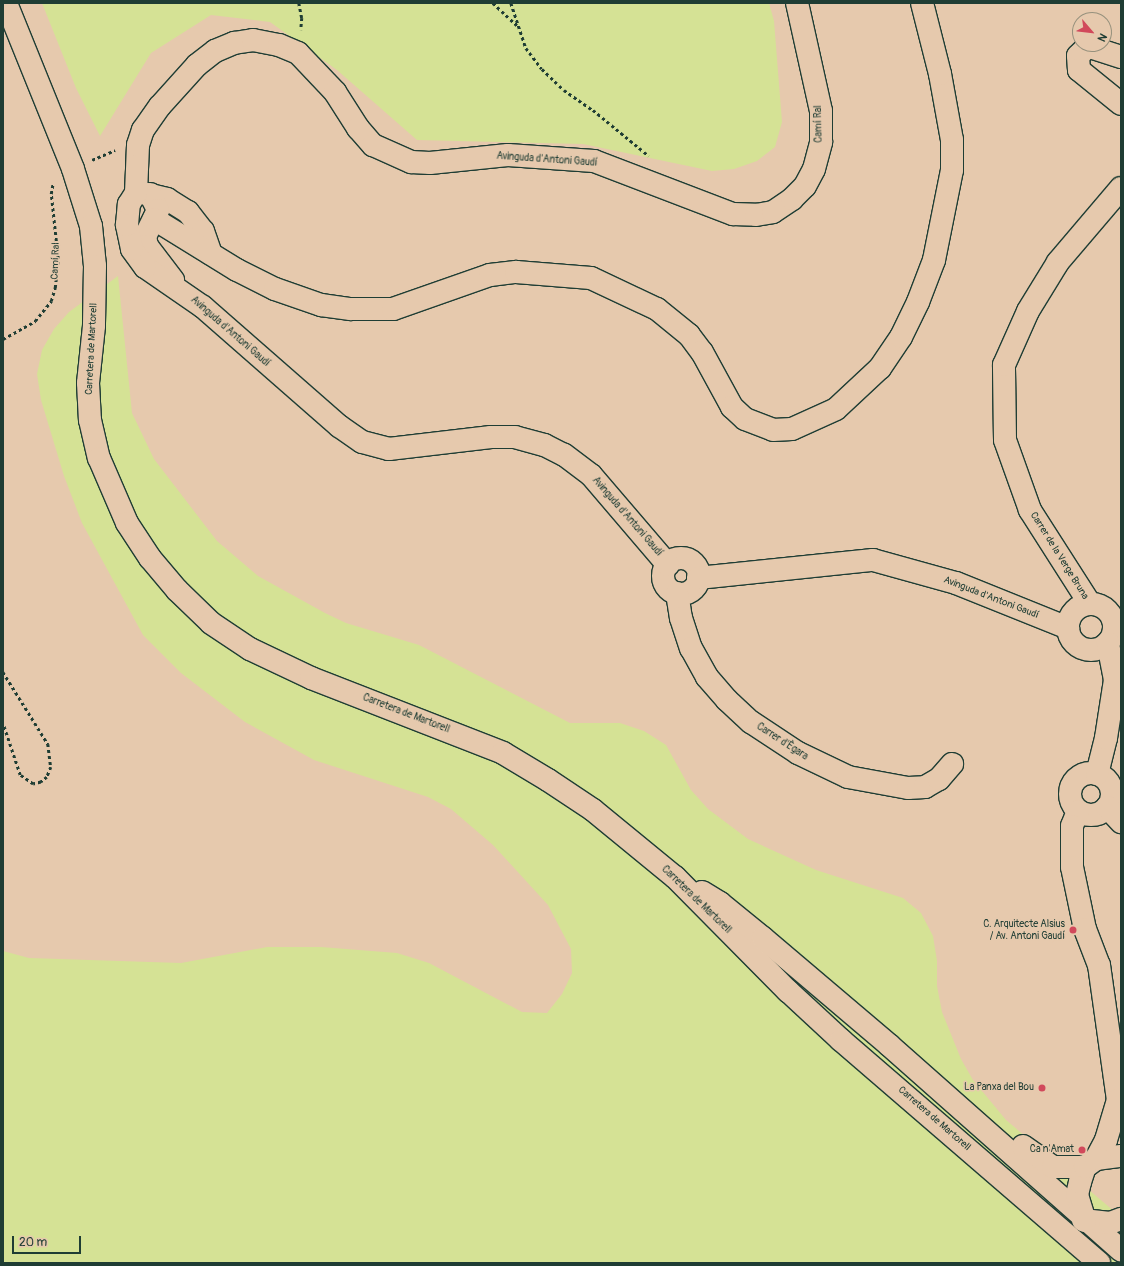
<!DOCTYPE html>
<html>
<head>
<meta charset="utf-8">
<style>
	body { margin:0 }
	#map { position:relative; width:1124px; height:1266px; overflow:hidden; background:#e6c9ad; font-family:Pangolin,sans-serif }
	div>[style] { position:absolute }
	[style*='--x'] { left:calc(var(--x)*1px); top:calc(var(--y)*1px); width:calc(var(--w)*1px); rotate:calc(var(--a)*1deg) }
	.green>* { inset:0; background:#d5e295 }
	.path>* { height:2.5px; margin-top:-1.25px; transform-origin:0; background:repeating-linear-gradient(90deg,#1f3d34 0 3px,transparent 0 6px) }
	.roads { filter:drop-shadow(1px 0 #1f3d34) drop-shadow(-1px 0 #1f3d34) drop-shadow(0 1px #1f3d34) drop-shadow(0 -1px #1f3d34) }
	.minor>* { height:22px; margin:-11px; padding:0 11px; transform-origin:11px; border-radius:11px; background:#e6c9ad }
	.minor>.ring { margin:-11px; padding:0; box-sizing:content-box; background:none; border:22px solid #e6c9ad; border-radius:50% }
	.secondary>* { height:22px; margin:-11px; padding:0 11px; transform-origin:11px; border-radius:11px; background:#e6c9ad }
	.dots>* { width:11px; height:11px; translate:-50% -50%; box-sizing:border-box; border:2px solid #e6c9ad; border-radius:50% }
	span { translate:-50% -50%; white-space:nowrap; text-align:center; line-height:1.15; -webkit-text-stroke:3px #e6c9ad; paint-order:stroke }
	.street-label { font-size:10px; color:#1f3d34 }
	.poi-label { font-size:10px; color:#1f3d34 }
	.right { translate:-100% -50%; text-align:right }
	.frame { position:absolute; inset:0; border:4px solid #1f3d34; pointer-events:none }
	.north { position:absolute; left:1072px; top:12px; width:40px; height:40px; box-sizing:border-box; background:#e6c9ad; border:1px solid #96917d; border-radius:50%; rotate:118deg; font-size:11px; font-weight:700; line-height:16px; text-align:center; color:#1f3d34 }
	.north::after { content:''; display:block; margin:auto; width:14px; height:18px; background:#d1495b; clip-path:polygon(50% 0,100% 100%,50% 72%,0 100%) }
	.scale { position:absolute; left:12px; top:1236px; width:69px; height:18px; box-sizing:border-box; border:2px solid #1f3d34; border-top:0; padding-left:5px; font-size:12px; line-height:14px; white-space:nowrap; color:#1f3d34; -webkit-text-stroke:3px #e6c9ad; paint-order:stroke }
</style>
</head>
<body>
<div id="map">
	<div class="green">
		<i style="clip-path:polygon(42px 3px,769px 3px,774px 21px,782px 122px,775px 147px,757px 161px,734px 169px,712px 171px,583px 144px,417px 140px,337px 70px,270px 22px,211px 15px,151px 53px,100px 136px,76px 88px)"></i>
		<i style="clip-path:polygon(118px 276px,132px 413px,154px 459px,217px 541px,258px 576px,325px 613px,346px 623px,419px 645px,570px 723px,620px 723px,644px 731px,666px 745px,691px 790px,708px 809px,748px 839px,816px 870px,903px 898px,921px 913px,933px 936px,937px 961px,937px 986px,942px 1012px,961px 1059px,973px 1080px,1006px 1120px,1121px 1217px,1121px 1263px,3px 1263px,3px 951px,29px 958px,181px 963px,267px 947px,321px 947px,397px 953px,429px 963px,522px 1012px,547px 1013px,562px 994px,572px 973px,571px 949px,548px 905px,493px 845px,451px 809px,428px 797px,314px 760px,245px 722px,181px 673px,143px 635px,82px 523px,64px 476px,41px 400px,37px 374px,42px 350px,54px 329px,69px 312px)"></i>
	</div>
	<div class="path">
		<i style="--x:299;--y:3;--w:15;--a:79"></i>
		<i style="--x:302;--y:18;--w:12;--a:95"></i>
		<i style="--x:493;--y:3;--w:33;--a:43"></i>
		<i style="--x:511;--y:3;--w:47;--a:71.6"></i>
		<i style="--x:526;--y:48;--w:26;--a:53"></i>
		<i style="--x:542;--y:69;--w:30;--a:44"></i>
		<i style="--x:564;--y:90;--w:35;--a:35"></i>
		<i style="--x:593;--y:110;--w:72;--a:39.4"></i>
		<i style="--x:92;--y:160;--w:25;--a:-23"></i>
		<i style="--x:3;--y:339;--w:37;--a:-29"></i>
		<i style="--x:35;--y:321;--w:26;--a:-51"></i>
		<i style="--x:51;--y:301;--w:14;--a:-73"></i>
		<i style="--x:55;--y:288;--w:29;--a:-84"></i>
		<i style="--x:58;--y:259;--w:65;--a:-96.1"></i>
		<i style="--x:51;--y:194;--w:11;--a:-80"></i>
		<i style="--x:3;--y:672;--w:85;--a:58"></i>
		<i style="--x:48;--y:744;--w:23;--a:83"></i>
		<i style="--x:51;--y:767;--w:11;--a:112"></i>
		<i style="--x:47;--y:777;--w:8;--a:140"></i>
		<i style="--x:41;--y:782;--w:8;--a:166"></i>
		<i style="--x:33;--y:784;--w:16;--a:-145"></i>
		<i style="--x:20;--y:775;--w:54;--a:-108.4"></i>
	</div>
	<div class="roads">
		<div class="minor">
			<i style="--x:1121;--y:57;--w:35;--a:-162"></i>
			<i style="--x:1088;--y:46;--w:14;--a:135"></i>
			<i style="--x:1078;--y:56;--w:14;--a:86"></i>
			<i style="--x:1079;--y:70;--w:54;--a:39"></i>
			<i style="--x:142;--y:193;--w:26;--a:13"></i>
			<i style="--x:167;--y:199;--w:25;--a:32"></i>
			<i style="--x:188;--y:212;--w:24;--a:52"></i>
			<i style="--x:203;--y:231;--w:24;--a:71"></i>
			<i style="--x:150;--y:194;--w:18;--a:63"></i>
			<i style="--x:158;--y:210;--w:30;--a:116"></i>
			<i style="--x:145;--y:237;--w:9;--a:77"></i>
			<i style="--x:147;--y:246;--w:43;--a:52.6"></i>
			<i style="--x:154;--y:219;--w:97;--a:31.6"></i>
			<i style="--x:237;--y:270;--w:42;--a:26.6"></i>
			<i style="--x:275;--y:289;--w:49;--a:19.2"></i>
			<i style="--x:321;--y:305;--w:30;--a:8"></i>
			<i style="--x:351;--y:309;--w:42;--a:0"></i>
			<i style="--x:393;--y:309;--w:103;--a:-19.3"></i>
			<i style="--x:490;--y:275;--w:26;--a:-7"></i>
			<i style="--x:516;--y:272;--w:75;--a:4.6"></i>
			<i style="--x:591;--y:278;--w:73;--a:25.2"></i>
			<i style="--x:657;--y:309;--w:41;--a:39.1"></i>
			<i style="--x:689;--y:335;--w:21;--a:53"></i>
			<i style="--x:702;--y:352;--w:63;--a:61.4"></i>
			<i style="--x:732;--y:407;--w:18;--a:43"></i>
			<i style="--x:745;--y:419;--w:30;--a:21"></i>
			<i style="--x:773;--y:430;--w:19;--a:-3"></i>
			<i style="--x:792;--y:429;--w:48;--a:-24.4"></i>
			<i style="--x:836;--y:409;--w:60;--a:-43"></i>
			<i style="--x:880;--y:368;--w:37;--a:-56"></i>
			<i style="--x:901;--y:337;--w:39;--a:-64"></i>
			<i style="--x:918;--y:302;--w:45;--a:-69.1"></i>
			<i style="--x:934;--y:260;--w:92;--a:-78.7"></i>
			<i style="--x:952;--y:170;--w:30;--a:-90"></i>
			<i style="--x:952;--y:140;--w:67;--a:-100.3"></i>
			<i style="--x:940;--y:74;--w:73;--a:-104.2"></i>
			<i class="ring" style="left:663px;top:558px;width:14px;height:14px"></i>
			<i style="--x:668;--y:565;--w:118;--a:-130.5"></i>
			<i style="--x:591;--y:475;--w:34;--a:-143"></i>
			<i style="--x:564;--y:455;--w:22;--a:-153"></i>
			<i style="--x:544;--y:445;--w:30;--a:-165"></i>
			<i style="--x:515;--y:437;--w:24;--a:180"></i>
			<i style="--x:491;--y:437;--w:103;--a:173.3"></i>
			<i style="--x:389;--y:449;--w:28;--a:-165"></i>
			<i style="--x:362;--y:442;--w:28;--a:-145"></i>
			<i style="--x:339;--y:426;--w:181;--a:-138.8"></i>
			<i style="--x:203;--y:307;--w:70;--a:-145.4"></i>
			<i style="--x:145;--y:267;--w:22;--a:-126"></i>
			<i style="--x:132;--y:249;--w:25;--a:-102"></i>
			<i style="--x:127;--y:225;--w:21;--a:-85"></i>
			<i style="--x:129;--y:204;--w:13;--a:-58"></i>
			<i style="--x:136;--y:193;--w:48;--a:-87.6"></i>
			<i style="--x:138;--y:145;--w:16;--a:-72"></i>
			<i style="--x:143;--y:130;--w:29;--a:-55"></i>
			<i style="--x:160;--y:106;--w:55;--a:-47.9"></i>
			<i style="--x:197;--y:65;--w:23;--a:-38"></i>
			<i style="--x:215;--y:51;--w:21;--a:-23"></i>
			<i style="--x:234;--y:43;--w:19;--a:-9"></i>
			<i style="--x:253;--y:40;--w:26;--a:11"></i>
			<i style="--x:279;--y:45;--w:21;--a:23"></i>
			<i style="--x:298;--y:53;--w:54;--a:46.5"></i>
			<i style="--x:335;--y:92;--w:43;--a:57.4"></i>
			<i style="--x:358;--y:128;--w:23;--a:49"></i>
			<i style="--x:373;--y:145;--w:42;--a:24.1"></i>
			<i style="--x:411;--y:162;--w:19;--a:3"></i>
			<i style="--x:430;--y:163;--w:78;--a:-5.9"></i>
			<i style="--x:508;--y:155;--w:86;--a:4"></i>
			<i style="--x:594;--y:161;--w:149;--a:20.9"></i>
			<i style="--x:733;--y:214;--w:23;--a:2"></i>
			<i style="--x:756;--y:215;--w:17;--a:-10"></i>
			<i style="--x:773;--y:212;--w:23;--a:-34"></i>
			<i style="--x:792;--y:199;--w:18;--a:-45"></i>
			<i style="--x:805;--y:186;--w:19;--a:-62"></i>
			<i style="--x:814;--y:169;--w:28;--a:-75"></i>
			<i style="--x:821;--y:142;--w:31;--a:-90"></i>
			<i style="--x:821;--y:111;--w:111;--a:-102.5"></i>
			<i style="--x:698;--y:578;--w:176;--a:-5.9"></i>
			<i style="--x:873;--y:560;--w:86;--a:15.5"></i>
			<i style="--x:956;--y:583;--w:121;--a:21.9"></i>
			<i style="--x:677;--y:593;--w:25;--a:81"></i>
			<i style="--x:681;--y:618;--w:32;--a:72"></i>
			<i style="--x:691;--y:648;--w:33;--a:61"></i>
			<i style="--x:707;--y:677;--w:30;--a:49"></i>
			<i style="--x:727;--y:700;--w:33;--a:43"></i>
			<i style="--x:751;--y:722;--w:56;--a:33.4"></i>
			<i style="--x:798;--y:753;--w:55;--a:25.6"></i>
			<i style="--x:848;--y:777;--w:61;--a:10.4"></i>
			<i style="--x:908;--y:788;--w:17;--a:-3"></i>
			<i style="--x:925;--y:787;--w:16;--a:-30"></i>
			<i style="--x:939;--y:779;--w:20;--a:-49"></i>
			<i style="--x:1090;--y:604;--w:112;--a:-122.6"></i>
			<i style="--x:1030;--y:510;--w:74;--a:-109.7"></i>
			<i style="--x:1005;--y:440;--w:75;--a:-90.8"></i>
			<i style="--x:1004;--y:365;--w:59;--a:-66"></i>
			<i style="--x:1028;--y:311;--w:57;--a:-58.5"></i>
			<i style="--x:1058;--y:262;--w:97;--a:-49.6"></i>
			<i class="ring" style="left:1068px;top:604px;width:24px;height:24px"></i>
			<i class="ring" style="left:1070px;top:773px;width:20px;height:20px"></i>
			<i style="--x:1097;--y:774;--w:37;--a:-76"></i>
			<i style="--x:1106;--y:738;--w:59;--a:-81.2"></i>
			<i style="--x:1115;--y:680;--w:38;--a:-101"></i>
			<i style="--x:1107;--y:807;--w:21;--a:47"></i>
			<i style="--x:1078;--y:811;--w:16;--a:112"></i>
			<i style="--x:1072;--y:826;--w:41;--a:90"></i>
			<i style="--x:1072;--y:867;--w:63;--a:78.2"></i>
			<i style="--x:1085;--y:929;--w:39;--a:69"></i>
			<i style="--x:1099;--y:965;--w:136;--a:82"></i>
		</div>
		<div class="secondary">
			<i style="--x:6;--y:3;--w:179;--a:68"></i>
			<i style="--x:73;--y:169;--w:60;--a:72.5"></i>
			<i style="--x:91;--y:226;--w:40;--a:84.3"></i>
			<i style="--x:95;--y:266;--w:60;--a:91"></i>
			<i style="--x:94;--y:326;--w:57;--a:96"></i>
			<i style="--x:88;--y:383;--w:37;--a:87"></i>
			<i style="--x:90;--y:420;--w:39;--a:77"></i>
			<i style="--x:99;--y:458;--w:71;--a:66.7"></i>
			<i style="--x:127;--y:523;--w:42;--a:56.7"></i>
			<i style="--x:150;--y:558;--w:42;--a:49.8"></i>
			<i style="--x:177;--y:590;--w:47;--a:44.1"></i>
			<i style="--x:211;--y:623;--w:47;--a:33.7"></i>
			<i style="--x:250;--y:649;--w:68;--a:25.4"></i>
			<i style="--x:311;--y:678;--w:206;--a:21.3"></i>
			<i style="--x:503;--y:753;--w:52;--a:31"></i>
			<i style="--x:548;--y:780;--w:54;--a:33.7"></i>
			<i style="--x:593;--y:810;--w:106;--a:39.3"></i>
			<i style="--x:675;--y:877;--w:161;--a:45.3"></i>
			<i style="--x:788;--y:991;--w:72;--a:42.8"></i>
			<i style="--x:841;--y:1040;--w:341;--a:40.8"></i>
			<i style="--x:702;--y:892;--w:21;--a:31"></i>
			<i style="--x:720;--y:903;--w:55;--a:39.1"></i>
			<i style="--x:763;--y:938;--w:165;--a:40.3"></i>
			<i style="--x:889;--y:1045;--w:310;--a:41.5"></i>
			<i style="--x:1023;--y:1146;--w:37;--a:35"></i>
			<i style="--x:1053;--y:1167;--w:32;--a:0"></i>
			<i style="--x:1096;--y:1159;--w:25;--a:-7"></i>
			<i style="--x:1083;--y:1220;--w:27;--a:6"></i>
			<i style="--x:1110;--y:1223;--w:12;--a:-20"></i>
			<i style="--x:1085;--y:1221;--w:27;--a:-107"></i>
			<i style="--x:1077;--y:1195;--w:13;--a:-77"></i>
			<i style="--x:1080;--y:1182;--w:16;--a:-72"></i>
			<i style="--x:1085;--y:1167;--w:14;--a:-36"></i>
			<i style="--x:1096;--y:1159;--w:21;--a:-62"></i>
			<i style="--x:1106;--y:1140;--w:42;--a:-73.3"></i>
		</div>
	</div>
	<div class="dots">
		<i style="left:1073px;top:930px;background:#d1495b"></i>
		<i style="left:1042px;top:1088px;background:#d1495b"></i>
		<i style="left:1082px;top:1150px;background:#d1495b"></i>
	</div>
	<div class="street-label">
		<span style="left:819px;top:124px;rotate:-91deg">Camí Ral</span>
		<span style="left:547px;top:160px;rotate:4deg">Avinguda d'Antoni Gaudí</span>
		<span style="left:56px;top:261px;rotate:-88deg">Camí Ral</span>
		<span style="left:230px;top:332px;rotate:41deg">Avinguda d'Antoni Gaudí</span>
		<span style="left:92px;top:349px;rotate:-87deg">Carretera de Martorell</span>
		<span style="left:627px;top:517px;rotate:49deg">Avinguda d'Antoni Gaudí</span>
		<span style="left:1059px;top:556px;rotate:58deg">Carrer de la Verge Bruna</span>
		<span style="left:991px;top:598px;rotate:21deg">Avinguda d'Antoni Gaudí</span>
		<span style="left:406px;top:714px;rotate:21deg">Carretera de Martorell</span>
		<span style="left:782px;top:742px;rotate:33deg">Carrer d'Ègara</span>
		<span style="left:696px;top:900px;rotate:44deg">Carretera de Martorell</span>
		<span style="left:934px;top:1119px;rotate:41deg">Carretera de Martorell</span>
	</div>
	<div class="poi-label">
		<span class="right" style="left:1065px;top:930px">C. Arquitecte Alsius<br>/ Av. Antoni Gaudí</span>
		<span class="right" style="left:1034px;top:1088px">La Panxa del Bou</span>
		<span class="right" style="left:1074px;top:1150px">Ca n'Amat</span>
	</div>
	<div class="frame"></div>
	<div class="north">N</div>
	<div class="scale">20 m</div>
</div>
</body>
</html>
